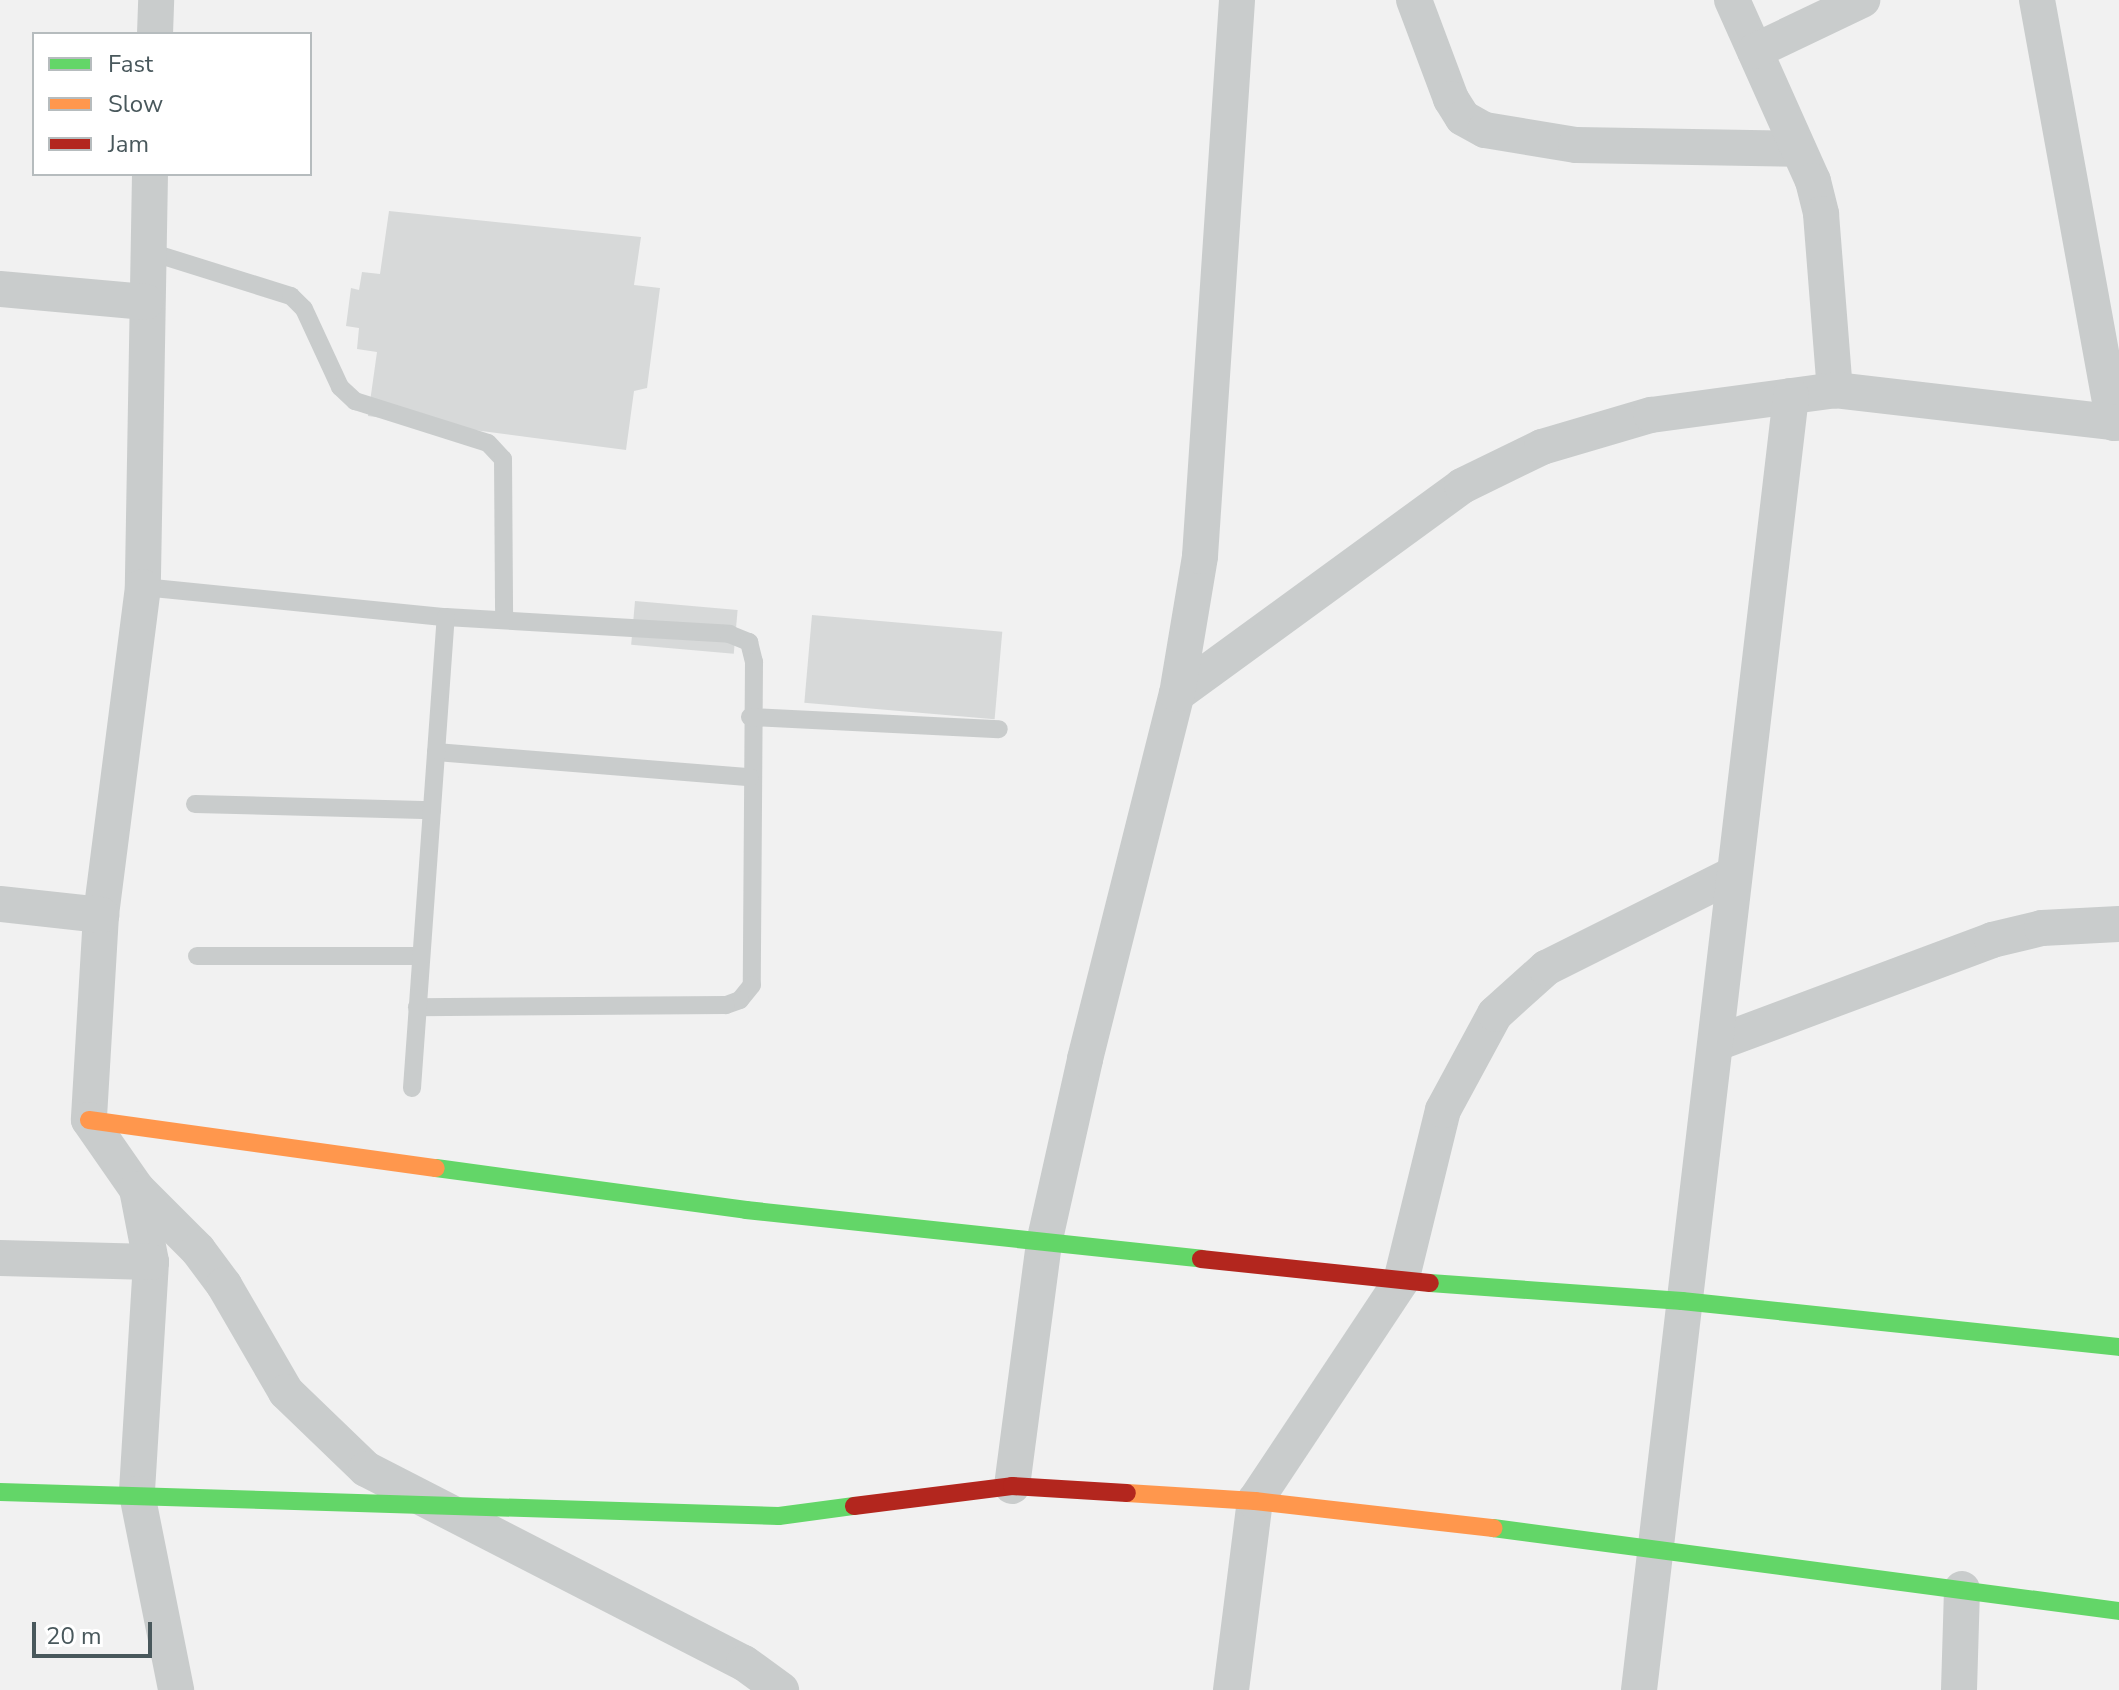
<!DOCTYPE html>
<html>
<head>
<meta charset="utf-8">
<style>
	body { margin:0 }
	#map { position:relative; width:2119px; height:1690px; overflow:hidden; background:#f1f1f1; font-family:"Nunito Sans",sans-serif }
	div>[style] { position:absolute }
	[style*='--x'] { left:calc(var(--x)*1px); top:calc(var(--y)*1px); width:calc(var(--w)*1px); rotate:calc(var(--a)*1deg) }
	.building>* { inset:0; background:#d7d9d9; transform-origin:0 0 }
	.lane>* { height:18px; margin:-9px; padding:0 9px; transform-origin:9px; border-radius:9px; background:#c9cccc }
	.street>* { height:36px; margin:-18px; padding:0 18px; transform-origin:18px; border-radius:18px; background:#c9cccc }
	.fast>* { height:18px; margin:-9px; padding:0 9px; transform-origin:9px; border-radius:9px; background:#63d668 }
	.slow>* { height:18px; margin:-9px; padding:0 9px; transform-origin:9px; border-radius:9px; background:#ff974d }
	.jam>* { height:18px; margin:-9px; padding:0 9px; transform-origin:9px; border-radius:9px; background:#b3261e }
	span { translate:-50% -50%; white-space:nowrap; text-align:center; line-height:1.15; -webkit-text-stroke:6px #fff; paint-order:stroke }
	.legend { position:absolute; left:32px; top:32px; width:280px; height:144px; box-sizing:border-box; background:#fff; border:2px solid #b6bcbe; margin:0; padding:10px 14px; list-style:none; font-size:24px; color:#49585c }
	.legend li { display:flex; align-items:center; gap:16px; height:40px }
	.legend b { width:40px; border:2px solid #b6bcbe }
	.scale { position:absolute; left:32px; top:1622px; width:120px; height:36px; box-sizing:border-box; border:4px solid #49585c; border-top:0; padding-left:10px; font-size:24px; line-height:28px; white-space:nowrap; color:#49585c; -webkit-text-stroke:6px #fff; paint-order:stroke }
</style>
</head>
<body>
<div id="map">
	<div class="building">
		<i style="clip-path:polygon(389px 211px,641px 237px,634px 285px,660px 288px,647px 388px,634px 391px,626px 450px,368px 416px,377px 352px,357px 349px,359px 328px,346px 326px,351px 288px,359px 290px,362px 272px,380px 274px)"></i>
		<i style="left:635px;top:601px;width:103px;height:44px;rotate:5deg"></i>
		<i style="left:812px;top:615px;width:191px;height:88px;rotate:5deg"></i>
	</div>
	<div class="lane">
		<i style="--x:147;--y:251;--w:151;--a:17.4"></i>
		<i style="--x:291;--y:296;--w:18;--a:45"></i>
		<i style="--x:304;--y:309;--w:86;--a:65.2"></i>
		<i style="--x:340;--y:387;--w:21;--a:43"></i>
		<i style="--x:355;--y:401;--w:139;--a:17.5"></i>
		<i style="--x:488;--y:443;--w:22;--a:47"></i>
		<i style="--x:503;--y:459;--w:161;--a:89.6"></i>
		<i style="--x:143;--y:587;--w:304;--a:5.7"></i>
		<i style="--x:446;--y:617;--w:284;--a:3.4"></i>
		<i style="--x:729;--y:634;--w:22;--a:22"></i>
		<i style="--x:749;--y:642;--w:21;--a:76"></i>
		<i style="--x:754;--y:662;--w:323;--a:90.4"></i>
		<i style="--x:752;--y:985;--w:19;--a:129"></i>
		<i style="--x:740;--y:1000;--w:15;--a:160"></i>
		<i style="--x:726;--y:1005;--w:309;--a:179.6"></i>
		<i style="--x:750;--y:717;--w:249;--a:2.8"></i>
		<i style="--x:436;--y:752;--w:315;--a:4.6"></i>
		<i style="--x:195;--y:804;--w:237;--a:1.5"></i>
		<i style="--x:197;--y:956;--w:224;--a:0"></i>
		<i style="--x:412;--y:1088;--w:472;--a:-85.9"></i>
	</div>
	<div class="street">
		<i style="--x:1414;--y:0;--w:106;--a:69.5"></i>
		<i style="--x:1451;--y:99;--w:22;--a:58"></i>
		<i style="--x:1463;--y:118;--w:25;--a:29"></i>
		<i style="--x:1485;--y:130;--w:92;--a:9.4"></i>
		<i style="--x:1576;--y:145;--w:222;--a:1"></i>
		<i style="--x:1732;--y:0;--w:198;--a:65.9"></i>
		<i style="--x:1813;--y:181;--w:34;--a:76"></i>
		<i style="--x:1821;--y:214;--w:177;--a:85.5"></i>
		<i style="--x:2037;--y:0;--w:430;--a:79.7"></i>
		<i style="--x:155;--y:34;--w:34;--a:-88"></i>
		<i style="--x:1755;--y:51;--w:119;--a:-25.5"></i>
		<i style="--x:150;--y:174;--w:413;--a:91"></i>
		<i style="--x:143;--y:587;--w:331;--a:97.3"></i>
		<i style="--x:101;--y:915;--w:205;--a:93.4"></i>
		<i style="--x:89;--y:1120;--w:84;--a:55.2"></i>
		<i style="--x:137;--y:1189;--w:74;--a:79.1"></i>
		<i style="--x:151;--y:1262;--w:232;--a:93.5"></i>
		<i style="--x:137;--y:1494;--w:200;--a:78.7"></i>
		<i style="--x:0;--y:289;--w:146;--a:5.1"></i>
		<i style="--x:1177;--y:694;--w:353;--a:-36.1"></i>
		<i style="--x:1462;--y:486;--w:89;--a:-26"></i>
		<i style="--x:1542;--y:447;--w:114;--a:-16.4"></i>
		<i style="--x:1651;--y:415;--w:186;--a:-7.7"></i>
		<i style="--x:1835;--y:390;--w:286;--a:6.6"></i>
		<i style="--x:0;--y:904;--w:102;--a:6.2"></i>
		<i style="--x:1717;--y:1043;--w:294;--a:-20.5"></i>
		<i style="--x:1992;--y:940;--w:51;--a:-13.5"></i>
		<i style="--x:2042;--y:928;--w:77;--a:-3"></i>
		<i style="--x:137;--y:1189;--w:86;--a:45"></i>
		<i style="--x:198;--y:1250;--w:44;--a:53.4"></i>
		<i style="--x:224;--y:1285;--w:124;--a:59.9"></i>
		<i style="--x:286;--y:1392;--w:111;--a:43.9"></i>
		<i style="--x:366;--y:1469;--w:425;--a:27.2"></i>
		<i style="--x:744;--y:1663;--w:46;--a:36.1"></i>
		<i style="--x:0;--y:1258;--w:151;--a:1.5"></i>
		<i style="--x:1012;--y:1486;--w:245;--a:-82.5"></i>
		<i style="--x:1044;--y:1243;--w:189;--a:-77.4"></i>
		<i style="--x:1085;--y:1059;--w:376;--a:-75.9"></i>
		<i style="--x:1177;--y:694;--w:140;--a:-80.5"></i>
		<i style="--x:1200;--y:556;--w:557;--a:-86.19"></i>
		<i style="--x:1231;--y:1690;--w:191;--a:-82.8"></i>
		<i style="--x:1255;--y:1501;--w:264;--a:-56.4"></i>
		<i style="--x:1401;--y:1281;--w:176;--a:-76.2"></i>
		<i style="--x:1443;--y:1110;--w:109;--a:-61.6"></i>
		<i style="--x:1495;--y:1014;--w:69;--a:-42"></i>
		<i style="--x:1546;--y:968;--w:210;--a:-26.6"></i>
		<i style="--x:1639;--y:1690;--w:1303;--a:-83.3"></i>
		<i style="--x:1959;--y:1690;--w:101;--a:-88.3"></i>
	</div>
	<div class="fast">
		<i style="--x:436;--y:1168;--w:313;--a:7.7"></i>
		<i style="--x:746;--y:1210;--w:458;--a:6.1"></i>
		<i style="--x:1430;--y:1283;--w:253;--a:4.1"></i>
		<i style="--x:1682;--y:1301;--w:439;--a:6"></i>
		<i style="--x:0;--y:1492;--w:779;--a:1.76"></i>
		<i style="--x:779;--y:1516;--w:76;--a:-7.6"></i>
		<i style="--x:1493;--y:1528;--w:631;--a:7.55"></i>
	</div>
	<div class="slow">
		<i style="--x:89;--y:1120;--w:350;--a:7.9"></i>
		<i style="--x:1127;--y:1493;--w:128;--a:3.6"></i>
		<i style="--x:1255;--y:1501;--w:240;--a:6.5"></i>
	</div>
	<div class="jam">
		<i style="--x:1201;--y:1259;--w:230;--a:6"></i>
		<i style="--x:854;--y:1506;--w:159;--a:-7.2"></i>
		<i style="--x:1012;--y:1486;--w:115;--a:3.5"></i>
	</div>
	<ul class="legend">
	<li><b style="height:10px;background:#63d668"></b>Fast</li>
	<li><b style="height:10px;background:#ff974d"></b>Slow</li>
	<li><b style="height:10px;background:#b3261e"></b>Jam</li>
	</ul>
	<div class="scale">20 m</div>
</div>
</body>
</html>
